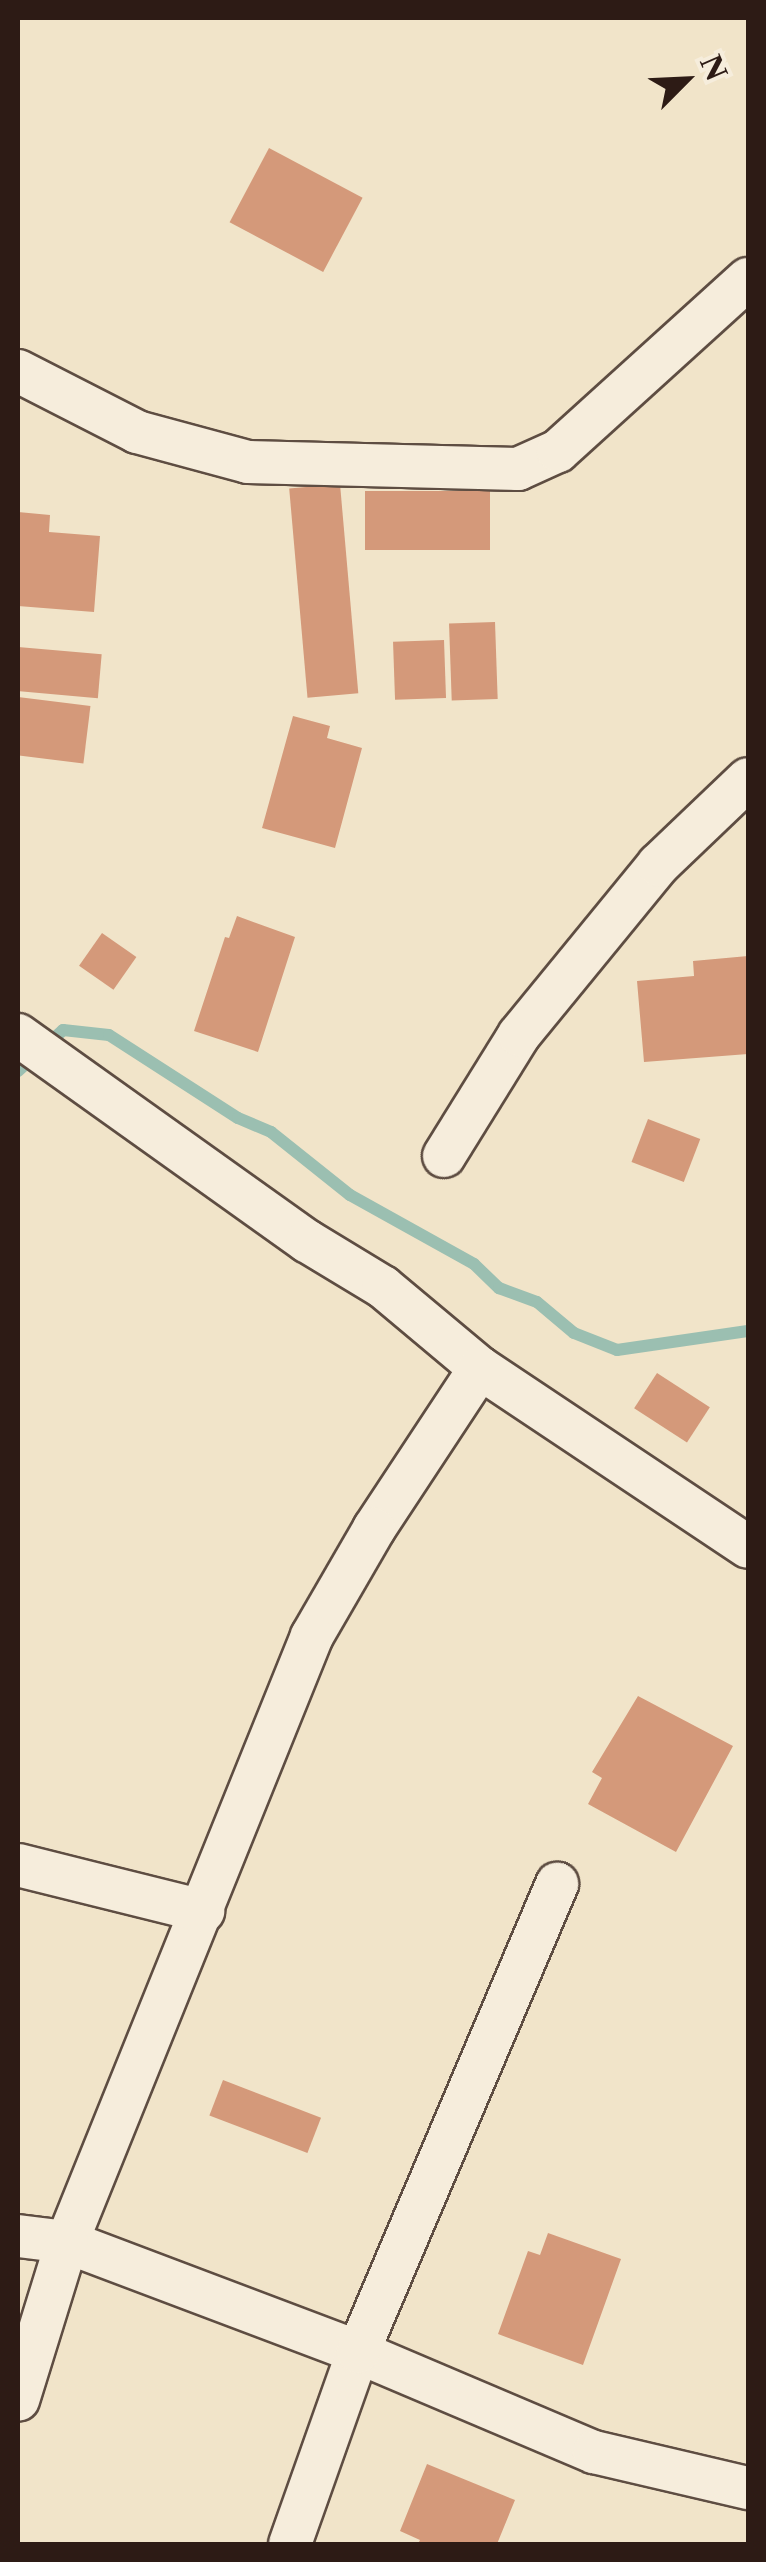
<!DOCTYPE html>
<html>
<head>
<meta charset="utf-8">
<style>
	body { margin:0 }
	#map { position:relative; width:766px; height:2562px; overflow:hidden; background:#f1e4c9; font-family:"Libre Caslon Text",serif }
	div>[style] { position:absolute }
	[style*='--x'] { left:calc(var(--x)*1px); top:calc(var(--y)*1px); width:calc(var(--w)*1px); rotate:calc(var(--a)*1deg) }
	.stream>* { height:12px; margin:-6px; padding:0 6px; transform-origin:6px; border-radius:6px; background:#9bbfb1 }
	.building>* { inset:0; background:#d4997a; transform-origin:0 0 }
	.roads { filter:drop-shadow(2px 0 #5e4d42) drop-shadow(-2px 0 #5e4d42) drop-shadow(0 2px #5e4d42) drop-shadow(0 -2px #5e4d42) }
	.minor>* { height:42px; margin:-21px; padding:0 21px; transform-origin:21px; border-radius:21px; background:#f6eddc }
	span { translate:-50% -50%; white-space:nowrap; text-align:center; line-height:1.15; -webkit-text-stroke:8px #f6eddc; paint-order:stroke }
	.frame { position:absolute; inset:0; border:20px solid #2d1b15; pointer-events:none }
	.north { position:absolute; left:636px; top:30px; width:100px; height:100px; -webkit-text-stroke:8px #f6eddc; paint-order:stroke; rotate:66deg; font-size:28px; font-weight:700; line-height:40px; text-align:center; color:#2d1b15 }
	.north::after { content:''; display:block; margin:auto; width:35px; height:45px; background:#2d1b15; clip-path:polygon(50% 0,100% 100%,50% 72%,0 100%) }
</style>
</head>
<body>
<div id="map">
	<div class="stream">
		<i style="--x:18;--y:1071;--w:61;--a:-42.3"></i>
		<i style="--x:63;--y:1030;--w:46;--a:6.2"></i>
		<i style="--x:109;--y:1035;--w:153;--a:32.8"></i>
		<i style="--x:238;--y:1118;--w:36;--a:23"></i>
		<i style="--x:271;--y:1132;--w:101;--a:38.6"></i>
		<i style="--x:350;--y:1195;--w:142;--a:29.1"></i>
		<i style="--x:474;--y:1264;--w:35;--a:44"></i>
		<i style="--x:499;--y:1288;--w:40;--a:20.2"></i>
		<i style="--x:537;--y:1302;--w:48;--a:40"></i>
		<i style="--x:574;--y:1333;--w:46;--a:21.6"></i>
		<i style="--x:617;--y:1350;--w:132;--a:-8.3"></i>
	</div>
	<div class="building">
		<i style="left:269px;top:148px;width:106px;height:84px;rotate:28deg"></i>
		<i style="left:340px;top:484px;width:210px;height:51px;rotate:85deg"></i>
		<i style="left:365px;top:491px;width:125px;height:59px"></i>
		<i style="clip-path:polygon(18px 512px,50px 515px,49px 532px,100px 536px,94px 612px,18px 606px)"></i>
		<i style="left:495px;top:622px;width:77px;height:46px;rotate:88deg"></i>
		<i style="left:444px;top:640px;width:58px;height:51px;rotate:88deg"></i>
		<i style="left:18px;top:647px;width:84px;height:44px;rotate:5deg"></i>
		<i style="left:18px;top:697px;width:73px;height:58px;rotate:7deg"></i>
		<i style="clip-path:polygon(293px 716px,330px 726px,327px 738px,362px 748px,335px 848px,262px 828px)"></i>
		<i style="clip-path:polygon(237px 916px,295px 937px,258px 1052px,194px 1031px,225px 937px,229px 938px)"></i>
		<i style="left:102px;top:933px;width:42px;height:40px;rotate:35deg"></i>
		<i style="clip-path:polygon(748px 956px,748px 1054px,644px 1062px,637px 981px,694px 976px,693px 961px)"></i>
		<i style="left:648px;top:1119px;width:56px;height:46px;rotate:21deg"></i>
		<i style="left:657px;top:1373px;width:63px;height:42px;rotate:33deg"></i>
		<i style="clip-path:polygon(638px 1696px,733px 1746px,676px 1852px,588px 1804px,602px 1778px,592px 1772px)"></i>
		<i style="left:223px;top:2080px;width:105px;height:38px;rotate:21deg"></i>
		<i style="clip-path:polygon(548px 2233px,621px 2259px,583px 2365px,498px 2334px,528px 2251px,540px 2255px)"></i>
		<i style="clip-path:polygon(427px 2464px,515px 2500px,497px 2544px,418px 2544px,420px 2540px,400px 2531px)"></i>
	</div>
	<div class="roads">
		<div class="minor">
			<i style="--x:18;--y:371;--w:134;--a:27.1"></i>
			<i style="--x:137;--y:432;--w:115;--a:15.1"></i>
			<i style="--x:248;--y:462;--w:270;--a:1.5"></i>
			<i style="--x:518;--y:469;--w:44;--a:-24.2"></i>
			<i style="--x:558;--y:451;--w:256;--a:-42.2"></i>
			<i style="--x:18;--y:1035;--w:355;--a:35.5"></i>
			<i style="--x:307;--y:1241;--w:89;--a:31.2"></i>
			<i style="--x:383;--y:1287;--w:126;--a:39.9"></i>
			<i style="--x:480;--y:1368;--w:322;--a:33.7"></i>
			<i style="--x:444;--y:1156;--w:142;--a:-58.2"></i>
			<i style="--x:519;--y:1035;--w:220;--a:-50.7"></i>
			<i style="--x:658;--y:865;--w:124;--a:-43.7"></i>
			<i style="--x:480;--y:1368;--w:193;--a:123.4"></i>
			<i style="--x:374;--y:1529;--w:124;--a:120.1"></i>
			<i style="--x:312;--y:1636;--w:654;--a:112.01"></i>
			<i style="--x:67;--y:2242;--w:311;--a:20.7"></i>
			<i style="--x:358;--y:2352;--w:256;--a:23"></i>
			<i style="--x:594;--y:2452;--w:158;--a:13.2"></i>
			<i style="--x:18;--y:1865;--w:191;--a:14"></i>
			<i style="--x:18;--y:2236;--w:49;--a:7"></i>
			<i style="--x:67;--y:2242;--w:165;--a:107.2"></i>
			<i style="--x:290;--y:2544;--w:204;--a:-70.5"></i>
			<i style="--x:358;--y:2352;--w:509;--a:-66.96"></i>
		</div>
	</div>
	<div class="frame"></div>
	<div class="north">N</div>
</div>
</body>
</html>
